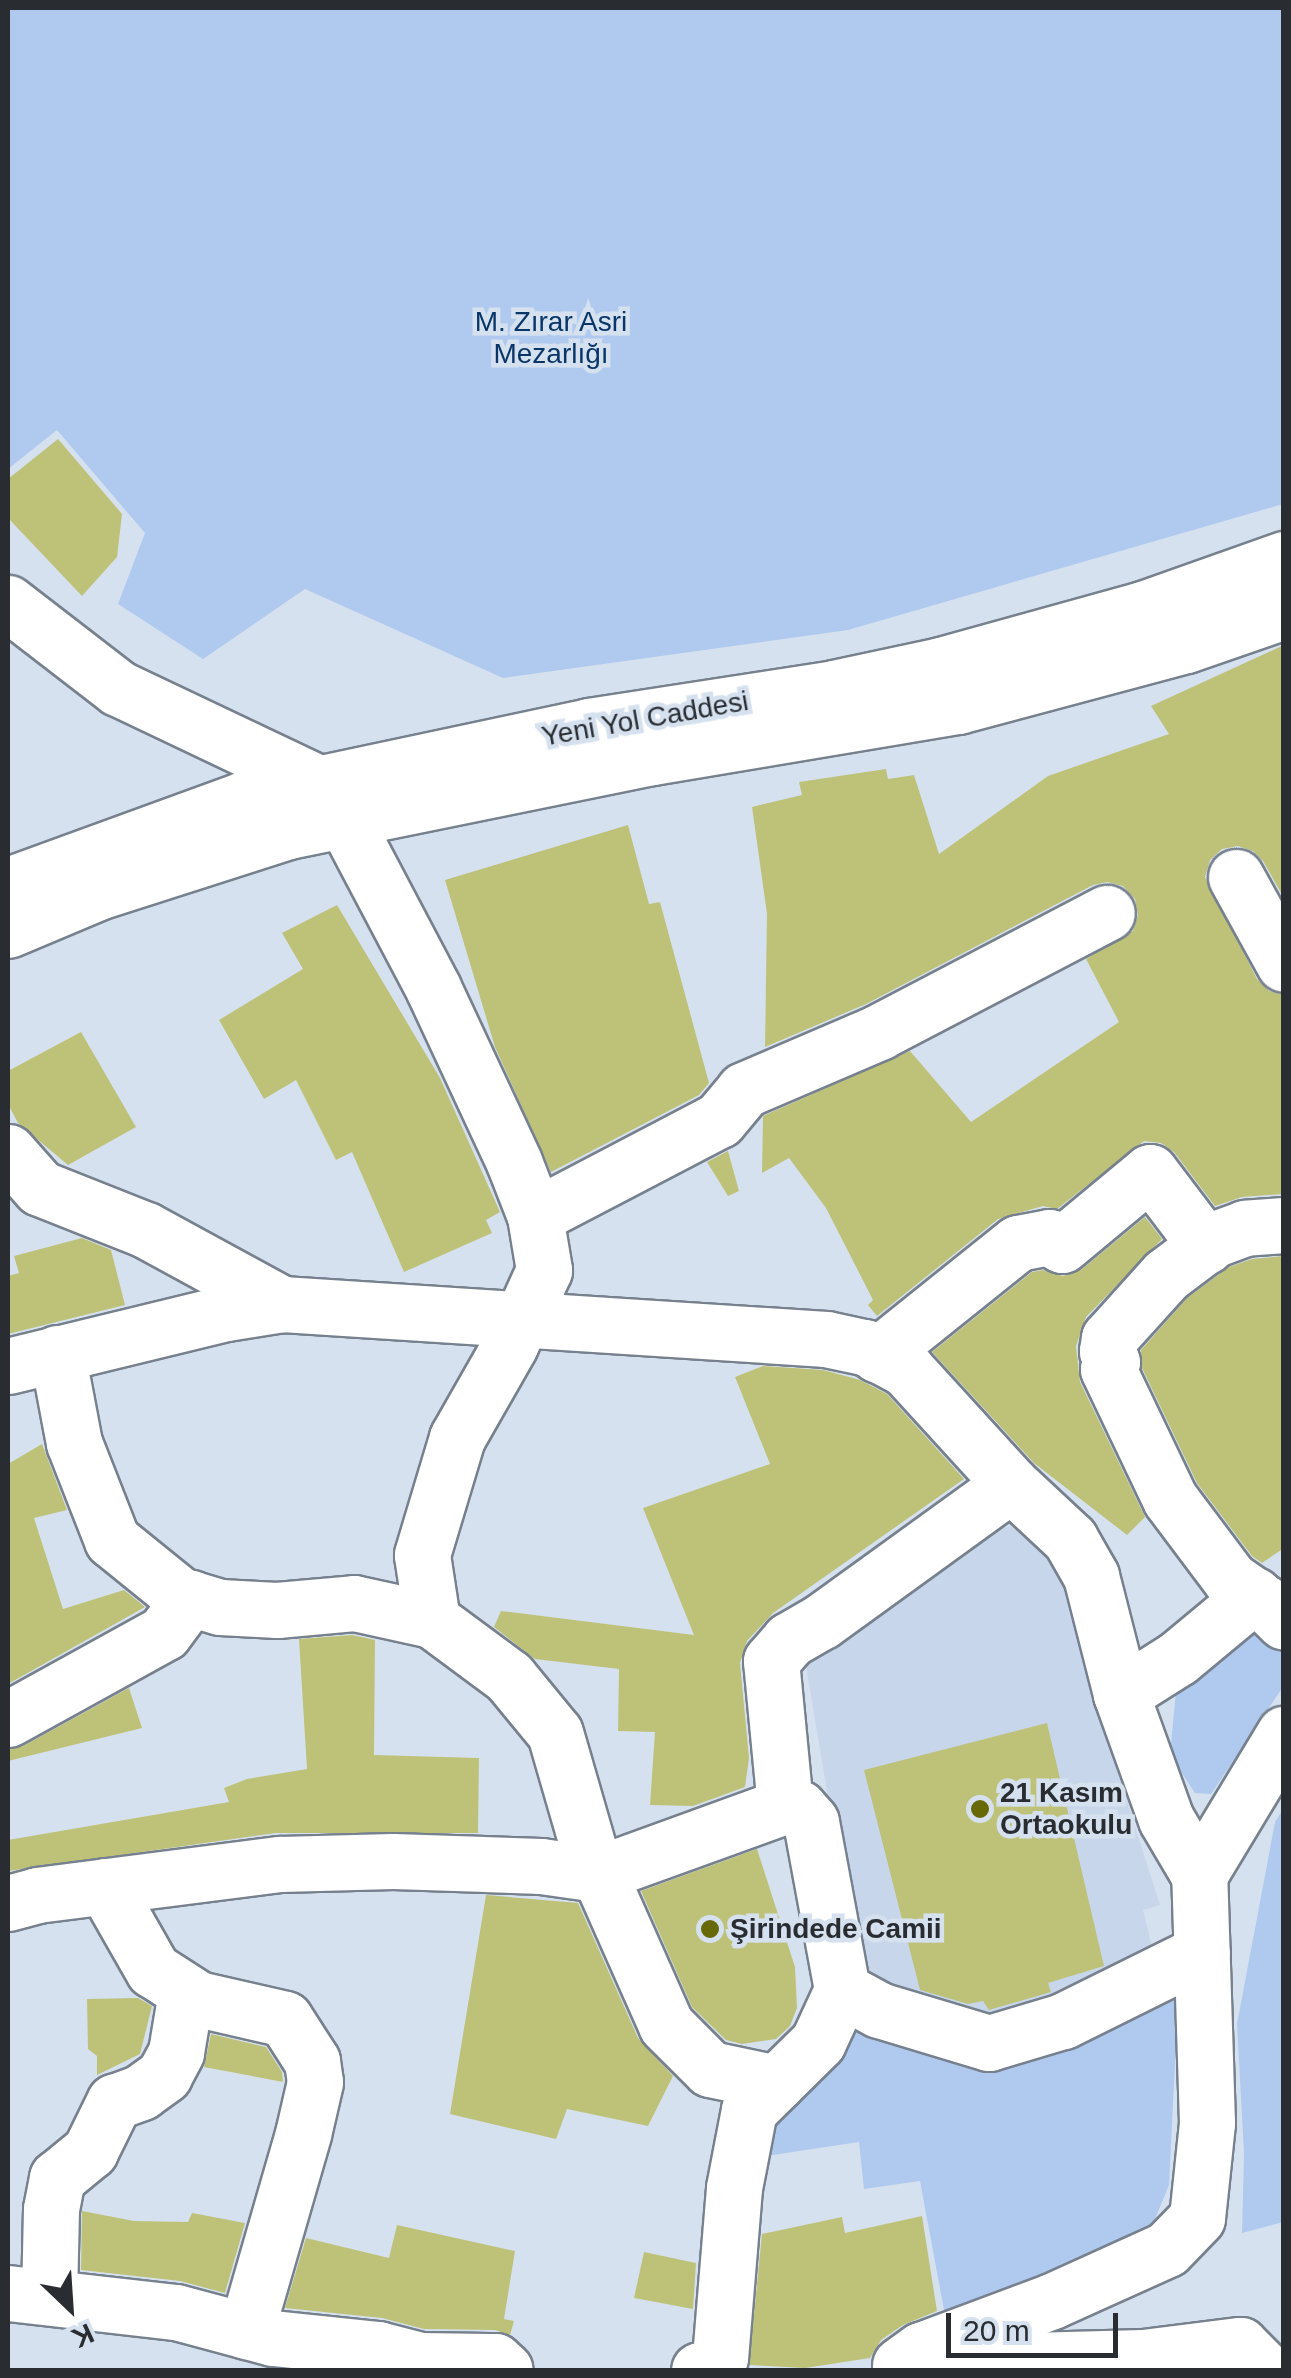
<!DOCTYPE html>
<html>
<head>
<meta charset="utf-8">
<style>
	body { margin:0 }
	#map { position:relative; width:1291px; height:2378px; overflow:hidden; background:#d6e1ef; font-family:Arial,sans-serif }
	div>[style] { position:absolute }
	[style*='--x'] { left:calc(var(--x)*1px); top:calc(var(--y)*1px); width:calc(var(--w)*1px); rotate:calc(var(--a)*1deg) }
	.built>* { inset:0; background:#c7d6eb }
	.green>* { inset:0; background:#afcaee }
	.building>* { inset:0; background:#bec279 }
	.roads { filter:drop-shadow(2px 0 #77818e) drop-shadow(-2px 0 #77818e) drop-shadow(0 2px #77818e) drop-shadow(0 -2px #77818e) }
	.street>* { height:55px; margin:-27.5px; padding:0 27.5px; transform-origin:27.5px; border-radius:27.5px; background:#fff }
	.secondary>* { height:55px; margin:-27.5px; padding:0 27.5px; transform-origin:27.5px; border-radius:27.5px; background:#fff }
	.dots>* { width:28px; height:28px; translate:-50% -50%; box-sizing:border-box; border:5px solid #d6e1ef; border-radius:50% }
	span { translate:-50% -50%; white-space:nowrap; text-align:center; line-height:1.15; -webkit-text-stroke:9px #d6e1ef; paint-order:stroke }
	.park-label { font-size:28px; color:#083669 }
	.street-label { font-size:28px; color:#292d32 }
	.poi-label { font-size:28px; color:#292d32; font-weight:700 }
	.left { translate:0 -50%; text-align:left }
	.frame { position:absolute; inset:0; border:10px solid #292d32; pointer-events:none }
	.north { position:absolute; left:20px; top:2258px; width:100px; height:100px; -webkit-text-stroke:8px #d6e1ef; paint-order:stroke; rotate:155deg; font-size:28px; font-weight:700; line-height:40px; text-align:center; color:#292d32 }
	.north::after { content:''; display:block; margin:auto; width:35px; height:45px; background:#292d32; clip-path:polygon(50% 0,100% 100%,50% 72%,0 100%) }
	.scale { position:absolute; left:946px; top:2313px; width:172px; height:45px; box-sizing:border-box; border:5px solid #292d32; border-top:0; padding-left:12px; font-size:30px; line-height:35px; white-space:nowrap; color:#292d32; -webkit-text-stroke:8px #d6e1ef; paint-order:stroke }
</style>
</head>
<body>
<div id="map">
	<div class="built">
		<i style="clip-path:polygon(1010px 1526px,1066px 1571px,1099px 1714px,1160px 1905px,1143px 1910px,1154px 1955px,1053px 2010px,983px 2017px,860px 1988px,803px 1648px,945px 1547px)"></i>
	</div>
	<div class="green">
		<i style="clip-path:polygon(8px 8px,1283px 8px,1283px 504px,848px 630px,503px 678px,305px 589px,203px 659px,118px 604px,145px 533px,57px 430px,8px 469px)"></i>
		<i style="clip-path:polygon(1264px 1609px,1283px 1633px,1283px 1687px,1211px 1794px,1195px 1793px,1174px 1761px,1171px 1744px,1178px 1670px)"></i>
		<i style="clip-path:polygon(1283px 1809px,1283px 2222px,1242px 2233px,1244px 2153px,1237px 2024px,1275px 1822px)"></i>
		<i style="clip-path:polygon(1179px 1982px,1169px 2185px,1155px 2219px,1140px 2236px,947px 2326px,920px 2181px,864px 2189px,859px 2142px,766px 2156px,770px 2114px,848px 2018px,969px 2050px)"></i>
	</div>
	<div class="building">
		<i style="clip-path:polygon(58px 439px,122px 514px,117px 557px,82px 596px,8px 518px,8px 479px)"></i>
		<i style="clip-path:polygon(1284px 645px,1284px 898px,1263px 861px,1253px 851px,1238px 846px,1222px 849px,1210px 860px,1205px 877px,1257px 979px,1269px 991px,1284px 995px,1284px 1194px,1242px 1197px,1215px 1206px,1174px 1152px,1161px 1143px,1144px 1141px,1057px 1209px,1043px 1206px,998px 1219px,877px 1316px,868px 1305px,873px 1300px,826px 1208px,789px 1158px,762px 1173px,763px 1116px,910px 1051px,971px 1122px,1119px 1022px,1086px 959px,1133px 931px,1138px 915px,1135px 899px,1123px 886px,1107px 882px,1093px 885px,866px 1004px,765px 1047px,767px 914px,752px 807px,802px 795px,799px 782px,886px 769px,888px 779px,914px 775px,939px 854px,1048px 776px,1169px 734px,1151px 706px)"></i>
		<i style="clip-path:polygon(628px 825px,649px 904px,660px 902px,709px 1083px,699px 1095px,551px 1172px,495px 1047px,445px 880px)"></i>
		<i style="clip-path:polygon(337px 905px,440px 1078px,500px 1212px,486px 1220px,492px 1233px,404px 1272px,352px 1152px,336px 1160px,296px 1080px,264px 1099px,219px 1020px,303px 969px,282px 933px)"></i>
		<i style="clip-path:polygon(81px 1032px,136px 1127px,68px 1165px,18px 1123px,8px 1104px,8px 1071px)"></i>
		<i style="clip-path:polygon(728px 1151px,739px 1191px,728px 1196px,707px 1162px)"></i>
		<i style="clip-path:polygon(1145px 1217px,1162px 1239px,1086px 1317px,1076px 1346px,1080px 1382px,1145px 1517px,1127px 1535px,1034px 1463px,932px 1352px,1032px 1272px,1043px 1270px,1063px 1276px,1081px 1270px)"></i>
		<i style="clip-path:polygon(82px 1238px,111px 1250px,125px 1305px,8px 1334px,8px 1276px,19px 1273px,14px 1256px)"></i>
		<i style="clip-path:polygon(1284px 1256px,1284px 1548px,1262px 1563px,1252px 1556px,1197px 1483px,1142px 1368px,1141px 1350px,1187px 1298px,1229px 1267px,1252px 1259px)"></i>
		<i style="clip-path:polygon(763px 1366px,823px 1370px,860px 1380px,887px 1394px,964px 1479px,773px 1613px,747px 1641px,740px 1663px,749px 1758px,745px 1787px,693px 1806px,650px 1805px,655px 1732px,618px 1731px,619px 1669px,535px 1659px,494px 1627px,501px 1611px,694px 1635px,643px 1508px,770px 1464px,735px 1377px)"></i>
		<i style="clip-path:polygon(42px 1444px,67px 1510px,34px 1518px,63px 1609px,124px 1590px,145px 1607px,8px 1684px,8px 1464px)"></i>
		<i style="clip-path:polygon(352px 1635px,375px 1640px,374px 1755px,479px 1758px,478px 1833px,276px 1833px,8px 1871px,8px 1840px,229px 1802px,224px 1788px,247px 1779px,307px 1769px,299px 1639px)"></i>
		<i style="clip-path:polygon(129px 1688px,142px 1728px,8px 1761px,8px 1750px,23px 1746px)"></i>
		<i style="clip-path:polygon(1047px 1723px,1104px 1966px,1048px 1983px,1051px 1992px,989px 2010px,983px 2001px,968px 2004px,920px 1990px,864px 1770px)"></i>
		<i style="clip-path:polygon(757px 1849px,795px 1967px,797px 2008px,790px 2026px,776px 2039px,742px 2044px,726px 2040px,692px 2007px,641px 1891px)"></i>
		<i style="clip-path:polygon(486px 1895px,578px 1903px,638px 2038px,673px 2076px,648px 2126px,567px 2109px,556px 2139px,450px 2114px)"></i>
		<i style="clip-path:polygon(138px 1998px,152px 2006px,140px 2054px,97px 2075px,97px 2056px,88px 2049px,87px 1999px)"></i>
		<i style="clip-path:polygon(211px 2034px,266px 2047px,282px 2072px,283px 2082px,204px 2067px)"></i>
		<i style="clip-path:polygon(82px 2211px,134px 2221px,188px 2222px,192px 2213px,245px 2223px,225px 2293px,180px 2281px,81px 2270px)"></i>
		<i style="clip-path:polygon(922px 2216px,937px 2311px,903px 2325px,881px 2340px,870px 2358px,805px 2368px,749px 2365px,762px 2234px,842px 2217px,845px 2233px)"></i>
		<i style="clip-path:polygon(397px 2225px,515px 2251px,504px 2319px,514px 2321px,510px 2335px,495px 2330px,424px 2329px,382px 2318px,285px 2308px,306px 2238px,389px 2258px)"></i>
		<i style="clip-path:polygon(644px 2252px,696px 2263px,693px 2309px,634px 2298px)"></i>
	</div>
	<div class="roads">
		<div class="street">
			<i style="--x:344;--y:819;--w:191;--a:62.2"></i>
			<i style="--x:433;--y:988;--w:192;--a:65"></i>
			<i style="--x:514;--y:1162;--w:58;--a:68.7"></i>
			<i style="--x:535;--y:1216;--w:55;--a:80.5"></i>
			<i style="--x:544;--y:1270;--w:82;--a:114.4"></i>
			<i style="--x:510;--y:1345;--w:107;--a:119.7"></i>
			<i style="--x:457;--y:1438;--w:122;--a:106.7"></i>
			<i style="--x:422;--y:1555;--w:66;--a:81.3"></i>
			<i style="--x:1236;--y:877;--w:99;--a:61.1"></i>
			<i style="--x:8;--y:1152;--w:48;--a:48.4"></i>
			<i style="--x:40;--y:1188;--w:114;--a:21.6"></i>
			<i style="--x:146;--y:1230;--w:155;--a:28.6"></i>
			<i style="--x:535;--y:1216;--w:208;--a:-27.6"></i>
			<i style="--x:719;--y:1120;--w:39;--a:-50"></i>
			<i style="--x:744;--y:1090;--w:147;--a:-23.2"></i>
			<i style="--x:879;--y:1032;--w:257;--a:-27.6"></i>
			<i style="--x:1284;--y:1225;--w:39;--a:176"></i>
			<i style="--x:1245;--y:1228;--w:33;--a:160"></i>
			<i style="--x:1214;--y:1239;--w:60;--a:143.1"></i>
			<i style="--x:1166;--y:1275;--w:85;--a:132.1"></i>
			<i style="--x:1109;--y:1338;--w:13;--a:99"></i>
			<i style="--x:1107;--y:1351;--w:12;--a:66"></i>
			<i style="--x:1112;--y:1362;--w:8;--a:120"></i>
			<i style="--x:1108;--y:1369;--w:144;--a:64.5"></i>
			<i style="--x:1170;--y:1499;--w:100;--a:53.1"></i>
			<i style="--x:1230;--y:1579;--w:44;--a:34.8"></i>
			<i style="--x:1266;--y:1604;--w:25;--a:45"></i>
			<i style="--x:57;--y:1353;--w:92;--a:79.3"></i>
			<i style="--x:74;--y:1443;--w:104;--a:68.6"></i>
			<i style="--x:112;--y:1540;--w:87;--a:39"></i>
			<i style="--x:180;--y:1595;--w:42;--a:16.7"></i>
			<i style="--x:220;--y:1607;--w:57;--a:3"></i>
			<i style="--x:277;--y:1610;--w:77;--a:-5.2"></i>
			<i style="--x:354;--y:1603;--w:80;--a:12.3"></i>
			<i style="--x:432;--y:1620;--w:96;--a:36.5"></i>
			<i style="--x:509;--y:1677;--w:72;--a:50.6"></i>
			<i style="--x:555;--y:1733;--w:123;--a:73.9"></i>
			<i style="--x:589;--y:1851;--w:190;--a:66.1"></i>
			<i style="--x:666;--y:2025;--w:62;--a:45"></i>
			<i style="--x:710;--y:2069;--w:68;--a:11.8"></i>
			<i style="--x:878;--y:1355;--w:179;--a:-38.7"></i>
			<i style="--x:1018;--y:1243;--w:32;--a:-11"></i>
			<i style="--x:1049;--y:1237;--w:15;--a:32"></i>
			<i style="--x:1062;--y:1245;--w:114;--a:-39.7"></i>
			<i style="--x:1150;--y:1172;--w:93;--a:52.9"></i>
			<i style="--x:8;--y:1366;--w:224;--a:-13.7"></i>
			<i style="--x:226;--y:1313;--w:57;--a:-9.1"></i>
			<i style="--x:282;--y:1304;--w:545;--a:3.68"></i>
			<i style="--x:826;--y:1339;--w:40;--a:12"></i>
			<i style="--x:865;--y:1347;--w:47;--a:28.2"></i>
			<i style="--x:906;--y:1369;--w:156;--a:47.6"></i>
			<i style="--x:1011;--y:1484;--w:81;--a:43"></i>
			<i style="--x:1070;--y:1539;--w:43;--a:60.4"></i>
			<i style="--x:1091;--y:1576;--w:122;--a:75.7"></i>
			<i style="--x:1121;--y:1694;--w:133;--a:70.2"></i>
			<i style="--x:1166;--y:1819;--w:65;--a:59.5"></i>
			<i style="--x:1121;--y:1694;--w:67;--a:-32.3"></i>
			<i style="--x:1178;--y:1658;--w:99;--a:-39.7"></i>
			<i style="--x:8;--y:1719;--w:178;--a:-28.9"></i>
			<i style="--x:164;--y:1633;--w:44;--a:-53.4"></i>
			<i style="--x:785;--y:1806;--w:146;--a:-95.5"></i>
			<i style="--x:771;--y:1661;--w:28;--a:-49"></i>
			<i style="--x:789;--y:1640;--w:38;--a:-30"></i>
			<i style="--x:822;--y:1621;--w:233;--a:-35.9"></i>
			<i style="--x:105;--y:1886;--w:97;--a:60.3"></i>
			<i style="--x:153;--y:1970;--w:54;--a:32.8"></i>
			<i style="--x:198;--y:1999;--w:89;--a:12.9"></i>
			<i style="--x:285;--y:2019;--w:50;--a:57.3"></i>
			<i style="--x:312;--y:2061;--w:21;--a:82"></i>
			<i style="--x:315;--y:2082;--w:53;--a:103"></i>
			<i style="--x:303;--y:2134;--w:205;--a:106.1"></i>
			<i style="--x:8;--y:1903;--w:30;--a:-15"></i>
			<i style="--x:37;--y:1895;--w:245;--a:-7.3"></i>
			<i style="--x:280;--y:1864;--w:113;--a:-1.5"></i>
			<i style="--x:393;--y:1861;--w:148;--a:1.9"></i>
			<i style="--x:541;--y:1866;--w:57;--a:8.1"></i>
			<i style="--x:597;--y:1874;--w:200;--a:-19.9"></i>
			<i style="--x:785;--y:1806;--w:14;--a:8"></i>
			<i style="--x:799;--y:1808;--w:18;--a:49"></i>
			<i style="--x:811;--y:1822;--w:171;--a:79.5"></i>
			<i style="--x:842;--y:1990;--w:57;--a:114.8"></i>
			<i style="--x:818;--y:2042;--w:97;--a:135.4"></i>
			<i style="--x:749;--y:2110;--w:79;--a:100.9"></i>
			<i style="--x:734;--y:2188;--w:170;--a:94.7"></i>
			<i style="--x:720;--y:2357;--w:16;--a:133"></i>
			<i style="--x:709;--y:2369;--w:10;--a:174"></i>
			<i style="--x:842;--y:1990;--w:42;--a:28.4"></i>
			<i style="--x:879;--y:2010;--w:115;--a:16.7"></i>
			<i style="--x:989;--y:2043;--w:77;--a:-16.6"></i>
			<i style="--x:1063;--y:2021;--w:155;--a:-26.4"></i>
			<i style="--x:8;--y:2293;--w:169;--a:6.5"></i>
			<i style="--x:176;--y:2312;--w:100;--a:15"></i>
			<i style="--x:273;--y:2338;--w:106;--a:6"></i>
			<i style="--x:378;--y:2349;--w:43;--a:14.7"></i>
			<i style="--x:420;--y:2360;--w:75;--a:0.8"></i>
			<i style="--x:495;--y:2361;--w:13;--a:42"></i>
			<i style="--x:49;--y:2297;--w:88;--a:-88.7"></i>
			<i style="--x:51;--y:2209;--w:32;--a:-79"></i>
			<i style="--x:57;--y:2178;--w:43;--a:-39.3"></i>
			<i style="--x:90;--y:2151;--w:55;--a:-63.9"></i>
			<i style="--x:114;--y:2102;--w:29;--a:-20"></i>
			<i style="--x:141;--y:2092;--w:29;--a:-36"></i>
			<i style="--x:164;--y:2075;--w:26;--a:-62"></i>
			<i style="--x:176;--y:2052;--w:61;--a:-80.5"></i>
			<i style="--x:915;--y:2363;--w:228;--a:-1.5"></i>
			<i style="--x:1143;--y:2357;--w:98;--a:-7.1"></i>
			<i style="--x:1240;--y:2345;--w:35;--a:45"></i>
			<i style="--x:900;--y:2365;--w:26;--a:-36"></i>
			<i style="--x:921;--y:2350;--w:140;--a:-20.5"></i>
			<i style="--x:1052;--y:2301;--w:126;--a:-24.3"></i>
			<i style="--x:1167;--y:2249;--w:43;--a:-45.9"></i>
			<i style="--x:1197;--y:2218;--w:96;--a:-84"></i>
			<i style="--x:1207;--y:2123;--w:248;--a:-91.8"></i>
			<i style="--x:1199;--y:1875;--w:165;--a:-58.9"></i>
		</div>
		<div class="secondary">
			<i style="--x:8;--y:603;--w:139;--a:37.7"></i>
			<i style="--x:118;--y:688;--w:224;--a:25.4"></i>
			<i style="--x:320;--y:784;--w:9;--a:54"></i>
			<i style="--x:8;--y:885;--w:249;--a:-20"></i>
			<i style="--x:242;--y:800;--w:355;--a:-12"></i>
			<i style="--x:589;--y:726;--w:248;--a:-8.8"></i>
			<i style="--x:834;--y:688;--w:109;--a:-12.1"></i>
			<i style="--x:941;--y:665;--w:210;--a:-15.5"></i>
			<i style="--x:1143;--y:609;--w:150;--a:-19.5"></i>
			<i style="--x:8;--y:930;--w:98;--a:-22.9"></i>
			<i style="--x:98;--y:892;--w:200;--a:-17.8"></i>
			<i style="--x:288;--y:831;--w:371;--a:-11.5"></i>
			<i style="--x:652;--y:757;--w:310;--a:-9.5"></i>
			<i style="--x:958;--y:706;--w:236;--a:-15"></i>
			<i style="--x:1186;--y:645;--w:104;--a:-19.1"></i>
		</div>
	</div>
	<div class="dots">
		<i style="left:980px;top:1809px;background:#676907"></i>
		<i style="left:710px;top:1929px;background:#676907"></i>
	</div>
	<div class="park-label">
		<span style="left:551px;top:338px">M. Zırar Asri<br>Mezarlığı</span>
	</div>
	<div class="street-label">
		<span style="left:645px;top:719px;rotate:-10deg">Yeni Yol Caddesi</span>
	</div>
	<div class="poi-label">
		<span class="left" style="left:1000px;top:1809px">21 Kasım<br>Ortaokulu</span>
		<span class="left" style="left:730px;top:1929px">Şirindede Camii</span>
	</div>
	<div class="frame"></div>
	<div class="north">K</div>
	<div class="scale">20 m</div>
</div>
</body>
</html>
